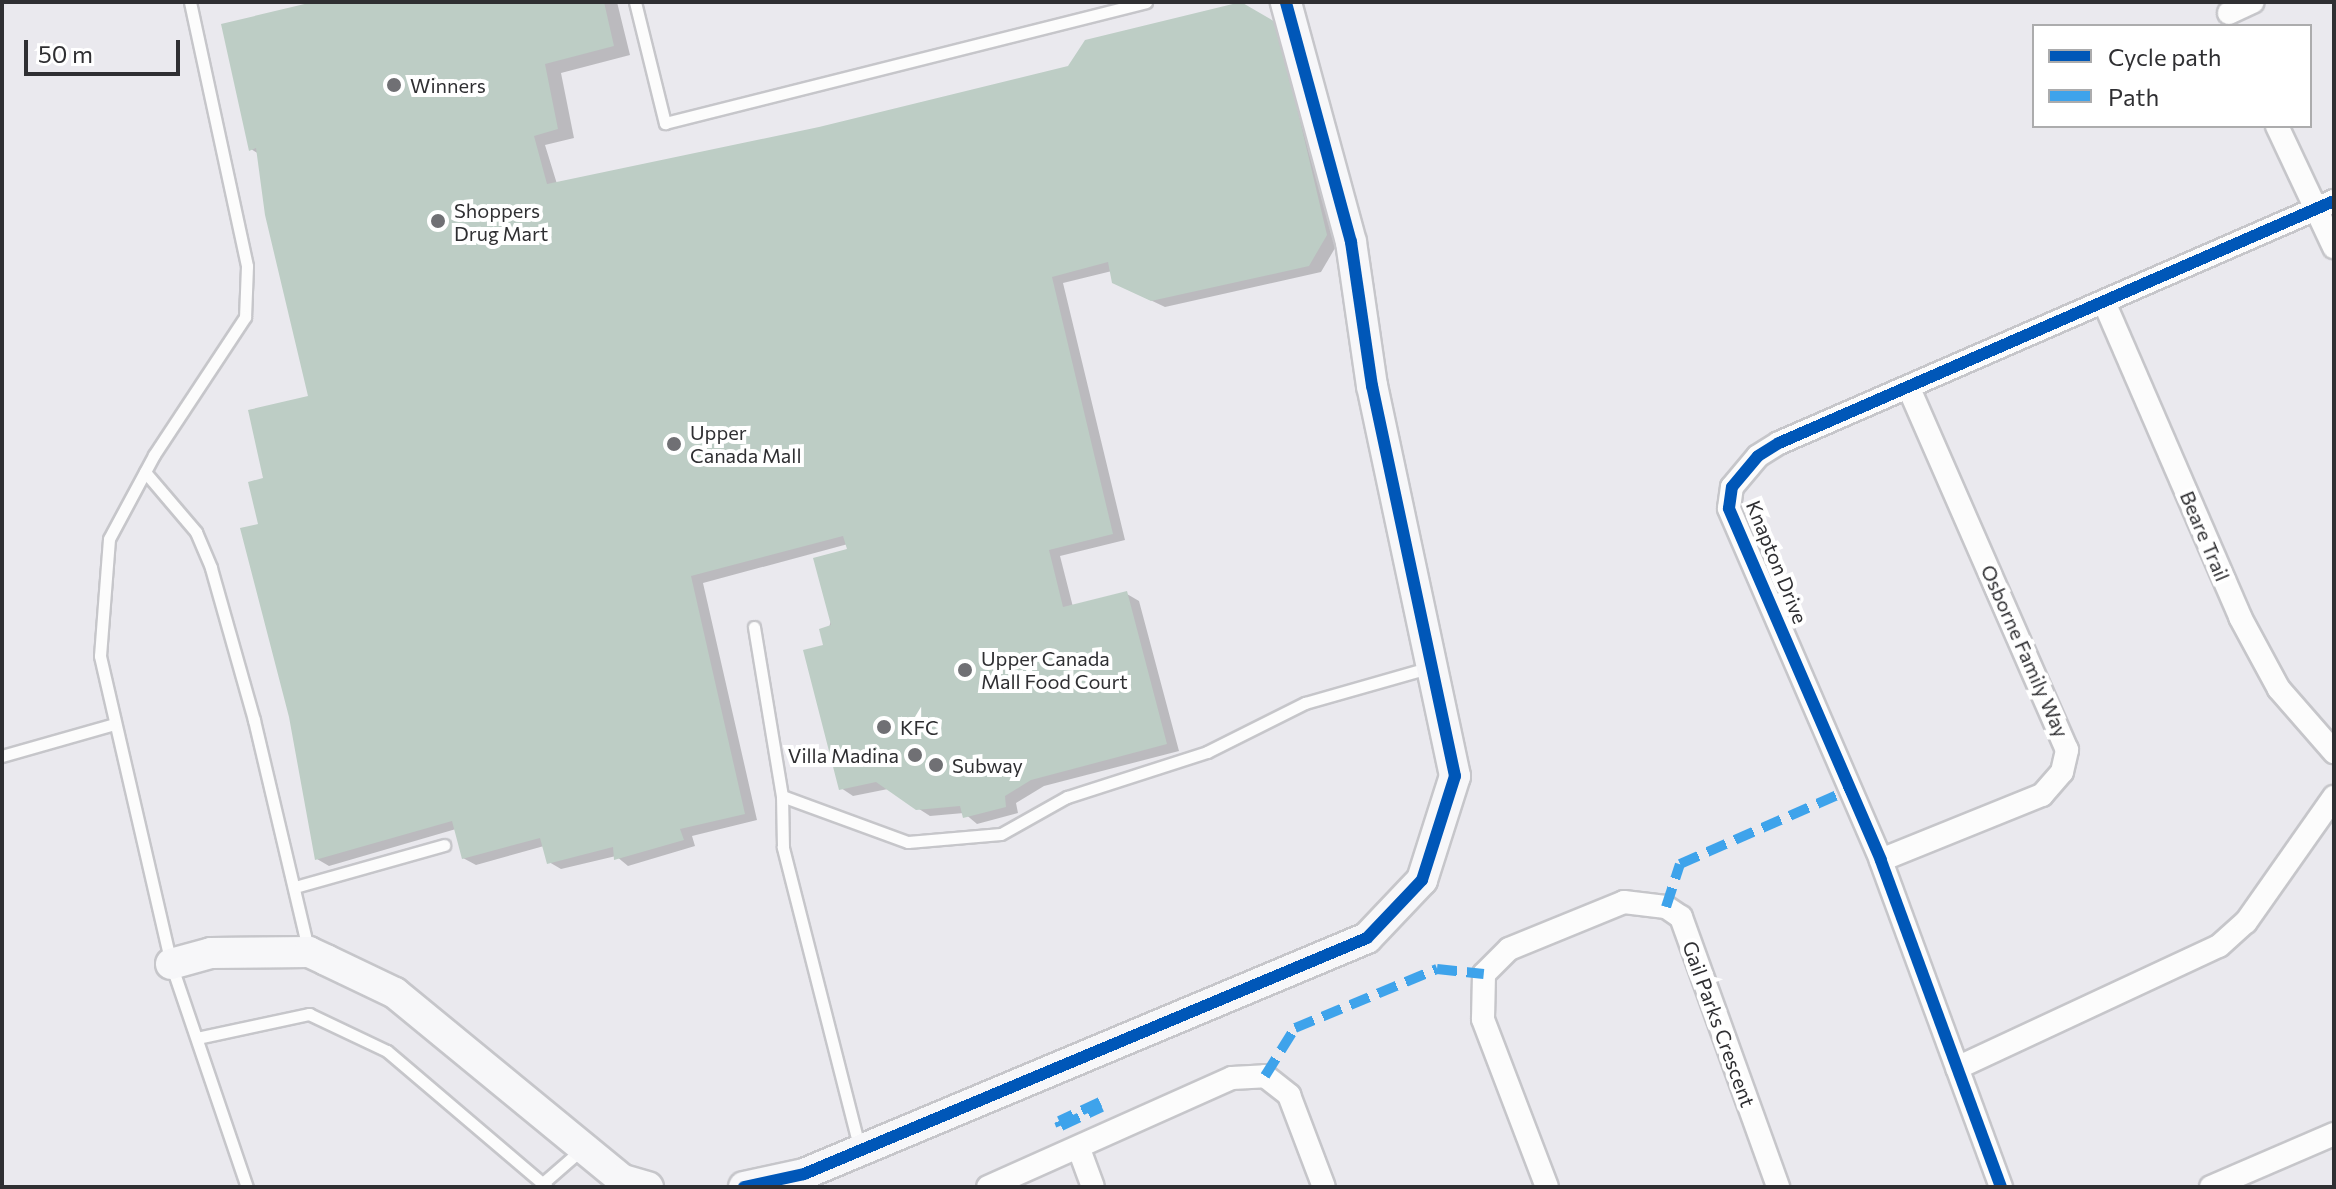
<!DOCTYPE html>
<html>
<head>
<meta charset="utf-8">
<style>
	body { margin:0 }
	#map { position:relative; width:2336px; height:1189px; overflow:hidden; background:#eae9ee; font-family:Commissioner,sans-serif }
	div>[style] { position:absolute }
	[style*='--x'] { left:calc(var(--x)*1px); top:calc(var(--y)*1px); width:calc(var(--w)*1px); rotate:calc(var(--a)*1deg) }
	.shadow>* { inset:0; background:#0003 }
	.building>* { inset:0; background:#bdcdc5 }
	.roads { filter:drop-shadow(2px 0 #c6c6ca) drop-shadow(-2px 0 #c6c6ca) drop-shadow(0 2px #c6c6ca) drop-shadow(0 -2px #c6c6ca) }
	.lane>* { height:11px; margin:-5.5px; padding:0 5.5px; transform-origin:5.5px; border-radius:5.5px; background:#fcfcfc }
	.street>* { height:22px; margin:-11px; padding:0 11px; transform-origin:11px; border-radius:11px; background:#fcfcfc }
	.secondary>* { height:30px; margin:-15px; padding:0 15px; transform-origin:15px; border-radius:15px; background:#f7f7f9 }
	.quiet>* { height:10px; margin-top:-5px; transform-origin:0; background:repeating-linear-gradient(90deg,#3ea3eb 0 20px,transparent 0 30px) }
	.cycleway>* { height:12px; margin:-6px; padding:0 6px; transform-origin:6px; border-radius:6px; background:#0057b8 }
	.dots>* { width:22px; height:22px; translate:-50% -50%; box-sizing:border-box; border:4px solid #fff; border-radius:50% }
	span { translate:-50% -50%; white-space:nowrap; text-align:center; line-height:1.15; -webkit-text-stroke:8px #fff; paint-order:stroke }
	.poi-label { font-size:20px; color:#2f2f32 }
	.left { translate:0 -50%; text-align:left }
	.right { translate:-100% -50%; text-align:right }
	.street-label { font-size:20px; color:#2f2f32 }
	.frame { position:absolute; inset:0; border:4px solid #2f2f32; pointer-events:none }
	.legend { position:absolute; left:2032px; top:24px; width:280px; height:104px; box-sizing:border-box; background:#fff; border:2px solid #acacad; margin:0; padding:10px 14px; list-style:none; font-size:24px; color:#2f2f32 }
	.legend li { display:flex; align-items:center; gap:16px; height:40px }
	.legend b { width:40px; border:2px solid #acacad }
	.scale { position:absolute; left:24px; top:40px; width:156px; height:36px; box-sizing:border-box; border:4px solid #2f2f32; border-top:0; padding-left:10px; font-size:24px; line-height:28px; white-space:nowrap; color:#2f2f32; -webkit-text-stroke:6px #fff; paint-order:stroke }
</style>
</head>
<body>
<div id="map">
	<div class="shadow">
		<i style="clip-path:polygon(322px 2px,617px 2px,630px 55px,561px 73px,574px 138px,545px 145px,557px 184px,1289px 32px,1338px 243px,1321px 272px,1165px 307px,1127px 289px,1112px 271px,1063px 283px,1125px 540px,1060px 556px,1073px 607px,1127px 594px,1139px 601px,1179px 751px,1044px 786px,1016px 803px,1018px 813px,977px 824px,964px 813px,930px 816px,888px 789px,853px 796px,841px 788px,825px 646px,848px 544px,703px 583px,757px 820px,692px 836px,695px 846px,628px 866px,616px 856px,561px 869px,549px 862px,544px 846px,476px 865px,463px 858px,456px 829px,329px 866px,317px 859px,260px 526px,265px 480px,311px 397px,259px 154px,251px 149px)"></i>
	</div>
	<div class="building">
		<i style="clip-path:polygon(313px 2px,604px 2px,614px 46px,545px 64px,558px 129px,534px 136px,547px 184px,819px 127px,1068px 66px,1085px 40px,1241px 2px,1277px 23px,1327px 235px,1309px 266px,1151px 301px,1112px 283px,1108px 262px,1052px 277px,1113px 534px,1049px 550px,1063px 607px,1127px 591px,1167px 744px,1031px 780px,1005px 796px,1006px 807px,963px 818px,960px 806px,916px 810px,876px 782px,839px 790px,803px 650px,823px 645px,819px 629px,831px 625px,813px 558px,847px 549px,843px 536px,691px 576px,745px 814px,680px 829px,684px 840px,614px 860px,613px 847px,547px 864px,540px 838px,462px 859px,452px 821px,315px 860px,289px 717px,240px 528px,258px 524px,248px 482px,263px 478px,248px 410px,308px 396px,265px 215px,256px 148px,249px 151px,221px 24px)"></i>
	</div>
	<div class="roads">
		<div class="lane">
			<i style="--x:190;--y:2;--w:270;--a:77.8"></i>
			<i style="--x:247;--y:266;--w:51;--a:92.2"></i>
			<i style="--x:245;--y:317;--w:165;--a:123.4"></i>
			<i style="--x:154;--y:455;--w:95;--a:118.2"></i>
			<i style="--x:109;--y:539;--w:117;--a:94.4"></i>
			<i style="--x:100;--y:656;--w:316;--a:77"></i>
			<i style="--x:171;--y:964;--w:236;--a:71.2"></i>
			<i style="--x:635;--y:2;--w:125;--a:76.1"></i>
			<i style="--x:665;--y:123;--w:496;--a:-14.1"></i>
			<i style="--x:145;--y:472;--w:79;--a:49.6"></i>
			<i style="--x:196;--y:532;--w:39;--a:67"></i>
			<i style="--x:211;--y:568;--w:158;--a:74.2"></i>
			<i style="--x:254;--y:720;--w:235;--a:76.7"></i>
			<i style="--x:754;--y:627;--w:171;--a:80.6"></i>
			<i style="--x:2;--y:756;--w:116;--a:-15.9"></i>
			<i style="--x:295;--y:887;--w:155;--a:-15.7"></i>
			<i style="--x:197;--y:1038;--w:115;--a:-12.1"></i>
			<i style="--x:309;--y:1014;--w:86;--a:25.4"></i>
			<i style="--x:387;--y:1051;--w:210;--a:40.4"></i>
			<i style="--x:860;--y:1150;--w:313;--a:-104.3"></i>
			<i style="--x:783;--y:847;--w:51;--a:-91.1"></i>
			<i style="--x:782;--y:796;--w:134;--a:20.1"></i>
			<i style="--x:908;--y:842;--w:93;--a:-4.9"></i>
			<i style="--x:1001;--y:834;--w:76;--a:-29.3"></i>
			<i style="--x:1067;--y:797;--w:147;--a:-17.8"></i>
			<i style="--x:1207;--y:752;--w:110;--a:-26.6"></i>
			<i style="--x:1305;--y:703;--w:131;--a:-15.9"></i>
			<i style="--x:543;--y:1183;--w:52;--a:-41.1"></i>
		</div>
		<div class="street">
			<i style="--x:2229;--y:13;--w:26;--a:-25"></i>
			<i style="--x:2277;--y:126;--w:134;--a:64.8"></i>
			<i style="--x:2104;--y:302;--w:343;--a:66.6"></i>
			<i style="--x:2240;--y:617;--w:82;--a:61.6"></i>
			<i style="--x:2279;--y:689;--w:84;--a:48.9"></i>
			<i style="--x:1881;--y:860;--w:174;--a:-22"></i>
			<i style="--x:2042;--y:795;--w:30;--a:-49"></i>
			<i style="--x:2062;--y:772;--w:23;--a:-77"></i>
			<i style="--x:2067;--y:750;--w:395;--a:-113.6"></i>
			<i style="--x:1957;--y:1068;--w:289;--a:-25"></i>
			<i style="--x:2219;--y:946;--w:36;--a:-42"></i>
			<i style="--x:2246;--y:922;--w:153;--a:-54.9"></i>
			<i style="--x:1079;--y:1149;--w:40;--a:69.8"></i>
			<i style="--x:988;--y:1187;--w:267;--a:-24.1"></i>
			<i style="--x:1232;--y:1078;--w:33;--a:-3"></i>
			<i style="--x:1265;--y:1076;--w:31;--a:38"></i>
			<i style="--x:1289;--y:1095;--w:98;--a:69.2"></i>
			<i style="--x:1547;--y:1187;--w:180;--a:-110.9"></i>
			<i style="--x:1483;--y:1019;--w:45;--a:-88.7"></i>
			<i style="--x:1484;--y:974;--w:35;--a:-45"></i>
			<i style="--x:1509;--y:949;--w:124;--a:-22.2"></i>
			<i style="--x:1624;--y:902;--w:42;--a:6.8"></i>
			<i style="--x:1666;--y:907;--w:18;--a:34"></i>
			<i style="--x:1681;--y:917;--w:287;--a:70.2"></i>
			<i style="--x:2001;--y:1187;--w:348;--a:-110.2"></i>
			<i style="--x:1881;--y:860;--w:383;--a:-113.4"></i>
			<i style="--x:1729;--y:508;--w:21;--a:-82"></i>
			<i style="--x:1732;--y:487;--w:40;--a:-50"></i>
			<i style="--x:1758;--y:456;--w:25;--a:-32"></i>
			<i style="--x:1779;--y:443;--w:605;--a:-23.56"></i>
			<i style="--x:2211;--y:1187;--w:134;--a:-23.3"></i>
		</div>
		<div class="secondary">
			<i style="--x:171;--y:964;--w:41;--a:-15.4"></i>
			<i style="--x:211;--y:953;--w:98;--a:-0.6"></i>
			<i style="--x:309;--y:952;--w:19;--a:25"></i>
			<i style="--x:326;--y:960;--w:76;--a:25.6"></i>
			<i style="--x:395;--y:993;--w:295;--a:39.4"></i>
			<i style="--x:623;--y:1180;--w:26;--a:16"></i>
			<i style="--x:744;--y:1187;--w:61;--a:-12.2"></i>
			<i style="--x:804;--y:1174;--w:610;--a:-22.74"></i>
			<i style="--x:1367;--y:938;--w:80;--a:-46.5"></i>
			<i style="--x:1422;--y:880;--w:109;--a:-72.4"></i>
			<i style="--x:1455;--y:776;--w:399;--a:-102"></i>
			<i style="--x:1372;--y:386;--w:146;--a:-98.3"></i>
			<i style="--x:1351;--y:242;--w:249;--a:-105.2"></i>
		</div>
	</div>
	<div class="quiet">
		<i style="--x:1666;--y:907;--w:45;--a:-72"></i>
		<i style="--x:1680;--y:864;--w:187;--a:-23.7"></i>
		<i style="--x:1265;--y:1076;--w:57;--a:-58"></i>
		<i style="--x:1295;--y:1028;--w:154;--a:-22.6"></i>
		<i style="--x:1437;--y:969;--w:47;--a:6.1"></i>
		<i style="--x:1100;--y:1102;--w:45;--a:155.1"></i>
		<i style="--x:1059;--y:1121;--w:5;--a:68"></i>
		<i style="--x:1061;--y:1126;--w:45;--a:-24.9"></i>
	</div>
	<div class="cycleway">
		<i style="--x:744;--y:1187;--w:61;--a:-12.2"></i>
		<i style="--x:804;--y:1174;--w:610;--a:-22.74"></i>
		<i style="--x:1367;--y:938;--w:80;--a:-46.5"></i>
		<i style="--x:1422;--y:880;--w:109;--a:-72.4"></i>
		<i style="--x:1455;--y:776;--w:399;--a:-102"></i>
		<i style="--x:1372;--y:386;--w:146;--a:-98.3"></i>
		<i style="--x:1351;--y:242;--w:249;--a:-105.2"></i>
		<i style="--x:2001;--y:1187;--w:348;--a:-110.2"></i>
		<i style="--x:1881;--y:860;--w:383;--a:-113.4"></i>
		<i style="--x:1729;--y:508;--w:21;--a:-82"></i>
		<i style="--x:1732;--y:487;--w:40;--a:-50"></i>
		<i style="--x:1758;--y:456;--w:25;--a:-32"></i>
		<i style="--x:1779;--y:443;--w:605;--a:-23.56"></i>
	</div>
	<div class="dots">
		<i style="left:394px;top:85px;background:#707074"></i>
		<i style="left:438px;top:221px;background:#707074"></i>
		<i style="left:674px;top:444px;background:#707074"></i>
		<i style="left:965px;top:670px;background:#707074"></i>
		<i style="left:884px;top:727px;background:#707074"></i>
		<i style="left:915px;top:755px;background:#707074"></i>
		<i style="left:936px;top:765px;background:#707074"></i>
	</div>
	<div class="poi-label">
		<span class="left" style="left:410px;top:85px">Winners</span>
		<span class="left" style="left:454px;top:222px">Shoppers<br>Drug Mart</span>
		<span class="left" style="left:690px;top:444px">Upper<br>Canada Mall</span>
		<span class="left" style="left:981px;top:670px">Upper Canada<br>Mall Food Court</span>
		<span class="left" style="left:900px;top:727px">KFC</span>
		<span class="right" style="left:899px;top:755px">Villa Madina</span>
		<span class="left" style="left:952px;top:765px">Subway</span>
	</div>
	<div class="street-label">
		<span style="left:2205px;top:536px;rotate:67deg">Beare Trail</span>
		<span style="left:1777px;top:562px;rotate:68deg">Knapton Drive</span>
		<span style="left:2025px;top:651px;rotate:66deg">Osborne Family Way</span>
		<span style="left:1719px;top:1024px;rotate:70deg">Gail Parks Crescent</span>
	</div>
	<div class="frame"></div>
	<ul class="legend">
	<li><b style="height:10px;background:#0057b8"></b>Cycle path</li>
	<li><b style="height:10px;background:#3ea3eb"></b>Path</li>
	</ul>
	<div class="scale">50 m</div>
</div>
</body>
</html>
